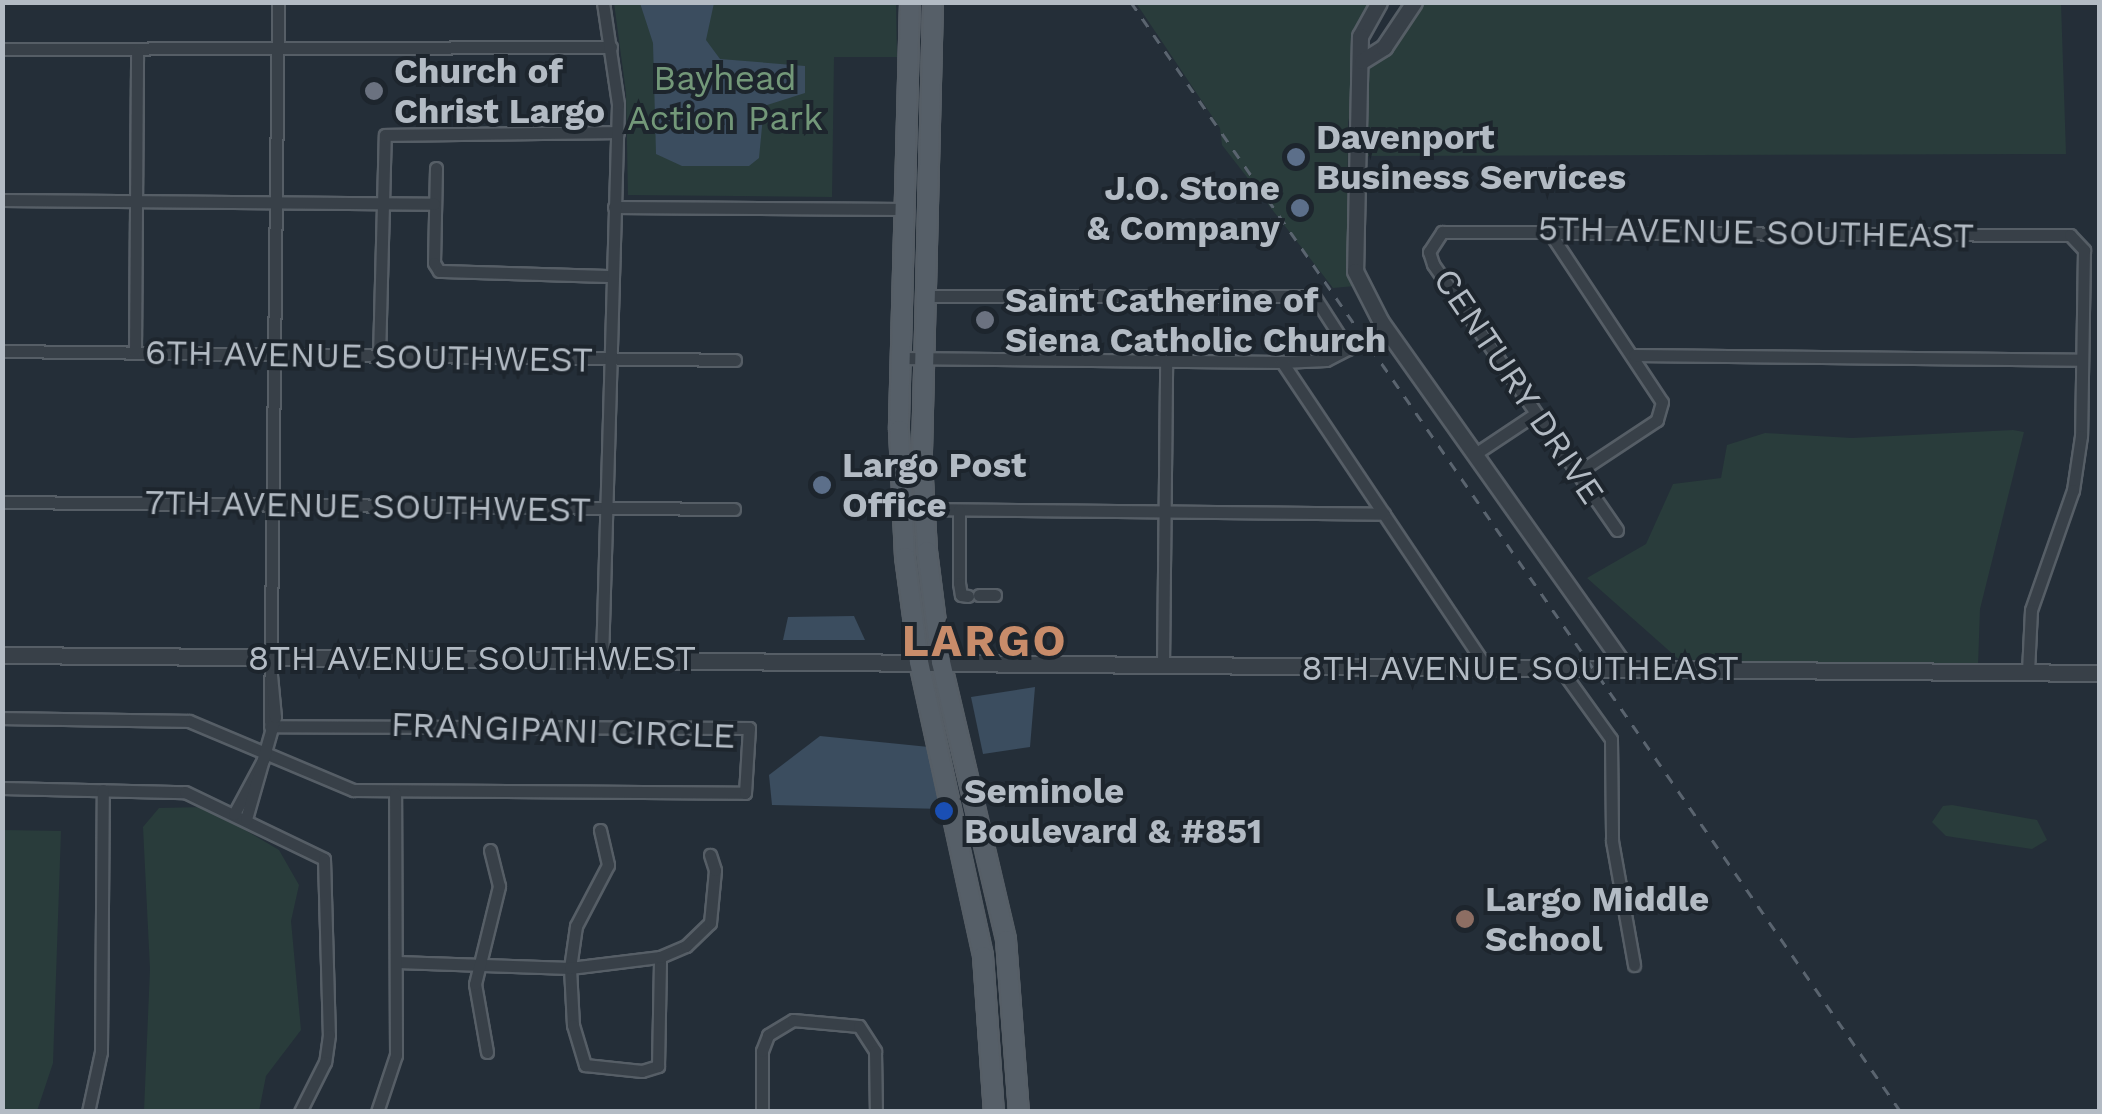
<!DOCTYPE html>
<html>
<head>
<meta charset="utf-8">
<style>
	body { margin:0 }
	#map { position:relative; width:2102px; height:1114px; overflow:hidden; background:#242e38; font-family:"Work Sans",sans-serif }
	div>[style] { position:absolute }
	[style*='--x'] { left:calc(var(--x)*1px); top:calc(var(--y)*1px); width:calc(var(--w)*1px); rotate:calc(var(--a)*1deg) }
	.green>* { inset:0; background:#293c3b }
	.water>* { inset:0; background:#3b4d5f }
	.roads { filter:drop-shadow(2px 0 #565e66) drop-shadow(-2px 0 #565e66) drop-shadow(0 2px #565e66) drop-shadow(0 -2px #565e66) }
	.minor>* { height:11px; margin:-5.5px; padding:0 5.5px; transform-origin:5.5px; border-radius:5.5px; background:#384048 }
	.tertiary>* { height:15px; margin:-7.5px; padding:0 7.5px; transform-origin:7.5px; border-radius:7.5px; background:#384048 }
	.primary>* { height:18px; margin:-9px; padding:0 9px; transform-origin:9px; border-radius:9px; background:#565f68 }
	.rail>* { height:2.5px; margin-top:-1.25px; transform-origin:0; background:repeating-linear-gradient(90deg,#5a646f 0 10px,transparent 0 20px) }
	.dots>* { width:28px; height:28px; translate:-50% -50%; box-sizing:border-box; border:5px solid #1d252d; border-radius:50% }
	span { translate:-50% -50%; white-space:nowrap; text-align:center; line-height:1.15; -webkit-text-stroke:8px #1d252d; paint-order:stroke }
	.poi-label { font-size:35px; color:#b3bbc4; font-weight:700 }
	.left { translate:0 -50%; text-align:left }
	.right { translate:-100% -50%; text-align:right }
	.park-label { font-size:35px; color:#739879 }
	.street-label { font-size:35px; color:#b3bbc4 }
	.district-label { font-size:45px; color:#c88c6a; font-weight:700; letter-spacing:2.5px }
	.frame { position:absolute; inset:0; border:5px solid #b3bbc4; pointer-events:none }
</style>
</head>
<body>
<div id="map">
	<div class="green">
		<i style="clip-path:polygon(614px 3px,896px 3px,897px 57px,834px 57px,832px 197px,628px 195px,626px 93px)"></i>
		<i style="clip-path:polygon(1136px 3px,1373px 3px,1348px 123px,1347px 239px,1355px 286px,1333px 288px,1222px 145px,1220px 128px)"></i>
		<i style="clip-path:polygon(1420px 3px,2061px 3px,2066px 154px,1358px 156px,1367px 66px)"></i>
		<i style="clip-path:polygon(2013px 430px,2024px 432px,1980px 609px,1978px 666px,1684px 664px,1587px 578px,1646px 544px,1673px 484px,1721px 478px,1727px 445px,1765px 433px,1852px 438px)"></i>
		<i style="clip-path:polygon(1952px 805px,2037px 820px,2047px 840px,2032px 849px,1946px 836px,1932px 822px,1943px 806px)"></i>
		<i style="clip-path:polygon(206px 807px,279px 850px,299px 885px,291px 921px,301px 1030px,266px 1076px,259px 1111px,144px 1111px,150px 969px,143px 827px,159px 808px)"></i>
		<i style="clip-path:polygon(3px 830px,61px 831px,53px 1063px,37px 1111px,3px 1111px)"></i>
	</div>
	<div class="water">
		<i style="clip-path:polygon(640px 3px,714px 3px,706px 40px,720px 59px,805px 66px,805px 93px,764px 106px,759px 158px,749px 166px,682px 166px,656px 154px,653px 43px)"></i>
		<i style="clip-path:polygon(854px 616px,865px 640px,783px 640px,788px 617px)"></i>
		<i style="clip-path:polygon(1035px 687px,1030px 747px,983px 754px,971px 697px)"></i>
		<i style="clip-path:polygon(820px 736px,929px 747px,944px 809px,772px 805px,769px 775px)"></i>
	</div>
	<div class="roads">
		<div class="minor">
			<i style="--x:2;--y:49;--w:609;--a:-0.19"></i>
			<i style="--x:436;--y:168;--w:95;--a:91.2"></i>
			<i style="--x:434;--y:263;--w:9;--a:58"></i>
			<i style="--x:439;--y:271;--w:171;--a:1.7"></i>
			<i style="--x:2;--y:200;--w:432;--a:0.5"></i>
			<i style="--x:614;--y:207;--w:290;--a:0.4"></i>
			<i style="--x:1548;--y:230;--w:206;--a:56.5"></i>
			<i style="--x:1662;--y:402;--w:19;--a:106"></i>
			<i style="--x:1657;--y:420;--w:96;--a:146.5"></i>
			<i style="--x:2;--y:351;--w:733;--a:0.7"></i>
			<i style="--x:135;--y:352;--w:301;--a:-89.6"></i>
			<i style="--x:1634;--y:355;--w:448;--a:0.6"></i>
			<i style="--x:379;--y:357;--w:222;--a:-88.5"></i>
			<i style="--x:385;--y:135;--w:233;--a:-0.7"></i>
			<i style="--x:900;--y:358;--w:382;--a:0.6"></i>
			<i style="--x:1282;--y:362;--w:44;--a:-2.6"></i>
			<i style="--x:1326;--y:360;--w:25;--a:-27"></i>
			<i style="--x:1348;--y:349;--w:63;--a:-122.7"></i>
			<i style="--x:1314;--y:296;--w:389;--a:180"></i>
			<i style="--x:1282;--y:362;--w:367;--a:56.2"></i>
			<i style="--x:1475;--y:454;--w:72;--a:-33.7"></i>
			<i style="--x:2;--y:502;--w:732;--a:0.55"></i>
			<i style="--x:924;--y:509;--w:460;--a:0.6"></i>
			<i style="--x:959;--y:510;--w:73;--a:90"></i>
			<i style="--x:959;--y:583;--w:12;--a:81"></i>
			<i style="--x:961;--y:595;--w:7;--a:8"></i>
			<i style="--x:1617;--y:530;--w:323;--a:-124.7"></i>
			<i style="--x:1433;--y:264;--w:13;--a:-108"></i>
			<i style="--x:1429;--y:252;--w:24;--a:-57"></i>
			<i style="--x:1442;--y:232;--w:628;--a:0.27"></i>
			<i style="--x:2070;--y:235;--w:21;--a:47"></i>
			<i style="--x:2084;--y:250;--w:186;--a:90.9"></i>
			<i style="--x:2081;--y:436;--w:55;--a:98.4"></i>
			<i style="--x:2073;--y:490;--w:127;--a:109.3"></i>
			<i style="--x:2031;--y:610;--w:62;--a:92.8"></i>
			<i style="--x:979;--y:595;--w:16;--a:0"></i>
			<i style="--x:602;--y:660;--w:556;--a:-88.35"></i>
			<i style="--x:618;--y:104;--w:103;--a:-98.4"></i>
			<i style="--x:1163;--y:666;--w:303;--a:-89.4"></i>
			<i style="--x:1560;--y:668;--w:87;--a:54.3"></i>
			<i style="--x:1611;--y:739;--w:102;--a:89.4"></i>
			<i style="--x:1612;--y:841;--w:126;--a:79.9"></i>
			<i style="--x:2;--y:718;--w:187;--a:0.9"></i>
			<i style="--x:189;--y:721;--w:178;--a:22.8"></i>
			<i style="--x:353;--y:790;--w:392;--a:0.4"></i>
			<i style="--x:745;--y:793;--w:65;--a:-86.5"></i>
			<i style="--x:749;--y:728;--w:479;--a:-179.8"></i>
			<i style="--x:270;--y:722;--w:720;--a:-89.36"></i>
			<i style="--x:2;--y:788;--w:183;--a:1.3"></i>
			<i style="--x:185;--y:792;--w:154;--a:25.7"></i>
			<i style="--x:324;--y:859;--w:176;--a:88.4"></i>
			<i style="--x:329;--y:1035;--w:27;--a:98"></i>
			<i style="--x:325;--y:1062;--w:56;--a:116.6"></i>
			<i style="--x:234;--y:814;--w:64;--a:-61.8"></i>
			<i style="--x:246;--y:819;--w:106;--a:-74.1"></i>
			<i style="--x:275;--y:717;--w:42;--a:-95.4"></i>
			<i style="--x:600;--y:830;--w:36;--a:77"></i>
			<i style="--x:608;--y:865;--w:69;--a:117.7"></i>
			<i style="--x:576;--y:926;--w:42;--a:98.1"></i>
			<i style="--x:570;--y:968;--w:57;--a:87"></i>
			<i style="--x:573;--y:1025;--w:42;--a:73.3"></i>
			<i style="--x:585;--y:1065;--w:57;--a:6"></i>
			<i style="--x:642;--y:1071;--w:17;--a:-17"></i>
			<i style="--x:658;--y:1066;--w:109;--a:-88.9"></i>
			<i style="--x:397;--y:962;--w:173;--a:2"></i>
			<i style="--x:570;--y:968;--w:91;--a:-7"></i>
			<i style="--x:660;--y:957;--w:28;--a:-23"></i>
			<i style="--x:686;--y:946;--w:33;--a:-44"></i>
			<i style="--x:710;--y:923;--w:53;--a:-84.6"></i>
			<i style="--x:715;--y:870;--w:16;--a:-108"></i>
			<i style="--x:487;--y:1052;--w:69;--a:-100"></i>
			<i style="--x:475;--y:984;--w:101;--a:-76.2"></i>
			<i style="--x:499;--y:886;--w:37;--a:-104"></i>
			<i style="--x:88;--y:1112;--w:61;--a:-77.8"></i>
			<i style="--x:101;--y:1052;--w:262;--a:-89.6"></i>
			<i style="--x:377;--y:1112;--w:60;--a:-71.6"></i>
			<i style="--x:396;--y:1055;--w:262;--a:-90.2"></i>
			<i style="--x:762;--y:1112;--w:61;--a:-90"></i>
			<i style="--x:762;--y:1051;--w:17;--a:-69"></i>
			<i style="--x:768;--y:1035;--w:29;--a:-31"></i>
			<i style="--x:793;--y:1020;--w:66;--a:5.2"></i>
			<i style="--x:859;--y:1026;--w:30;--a:57"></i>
			<i style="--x:875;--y:1051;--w:61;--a:89.1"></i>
		</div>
		<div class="tertiary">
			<i style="--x:1379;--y:2;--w:39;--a:119"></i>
			<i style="--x:1360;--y:36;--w:235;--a:91.2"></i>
			<i style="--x:1355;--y:271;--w:57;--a:63"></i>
			<i style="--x:1381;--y:322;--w:425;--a:54.7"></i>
			<i style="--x:1362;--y:61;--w:26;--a:-32"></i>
			<i style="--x:1384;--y:47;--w:54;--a:-56.3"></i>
			<i style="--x:2;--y:655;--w:2098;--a:0.49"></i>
		</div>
		<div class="primary">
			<i style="--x:910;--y:2;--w:428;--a:91.5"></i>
			<i style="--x:899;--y:430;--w:127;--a:87.3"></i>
			<i style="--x:905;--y:557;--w:106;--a:82.4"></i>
			<i style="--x:919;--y:662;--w:301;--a:77.7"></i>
			<i style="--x:983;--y:956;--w:156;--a:86"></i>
			<i style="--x:933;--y:2;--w:459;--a:91.4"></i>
			<i style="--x:922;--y:461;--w:90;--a:86.8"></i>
			<i style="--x:927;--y:551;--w:112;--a:82.8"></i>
			<i style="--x:941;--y:662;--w:285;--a:76.8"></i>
			<i style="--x:1006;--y:940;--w:172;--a:85.7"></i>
		</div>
	</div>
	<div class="rail">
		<i style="--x:1131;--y:2;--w:1351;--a:55.25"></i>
	</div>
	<div class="dots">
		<i style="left:374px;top:91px;background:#6b7280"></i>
		<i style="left:1296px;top:157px;background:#5c6f8a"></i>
		<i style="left:1300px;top:208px;background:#5c6f8a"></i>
		<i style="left:985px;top:320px;background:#6b7280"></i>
		<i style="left:822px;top:485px;background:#5c6f8a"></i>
		<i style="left:944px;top:811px;background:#1a4fb4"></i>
		<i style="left:1465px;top:919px;background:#8d6e63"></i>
	</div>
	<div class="poi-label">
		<span class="left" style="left:394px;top:91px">Church of<br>Christ Largo</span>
		<span class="left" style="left:1316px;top:157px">Davenport<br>Business Services</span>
		<span class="right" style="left:1280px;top:208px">J.O. Stone<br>&amp; Company</span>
		<span class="left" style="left:1005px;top:320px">Saint Catherine of<br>Siena Catholic Church</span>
		<span class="left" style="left:842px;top:485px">Largo Post<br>Office</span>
		<span class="left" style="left:964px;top:811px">Seminole<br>Boulevard &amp; #851</span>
		<span class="left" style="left:1485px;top:919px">Largo Middle<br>School</span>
	</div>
	<div class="park-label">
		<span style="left:725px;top:98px">Bayhead<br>Action Park</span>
	</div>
	<div class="street-label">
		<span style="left:1756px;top:232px;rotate:1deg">5TH AVENUE SOUTHEAST</span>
		<span style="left:369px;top:356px;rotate:1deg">6TH AVENUE SOUTHWEST</span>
		<span style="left:1519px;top:386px;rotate:56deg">CENTURY DRIVE</span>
		<span style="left:368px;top:506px;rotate:1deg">7TH AVENUE SOUTHWEST</span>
		<span style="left:472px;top:658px">8TH AVENUE SOUTHWEST</span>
		<span style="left:1520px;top:668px">8TH AVENUE SOUTHEAST</span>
		<span style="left:563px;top:730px;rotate:2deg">FRANGIPANI CIRCLE</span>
	</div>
	<div class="district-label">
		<span style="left:985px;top:641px">LARGO</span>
	</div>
	<div class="frame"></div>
</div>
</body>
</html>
